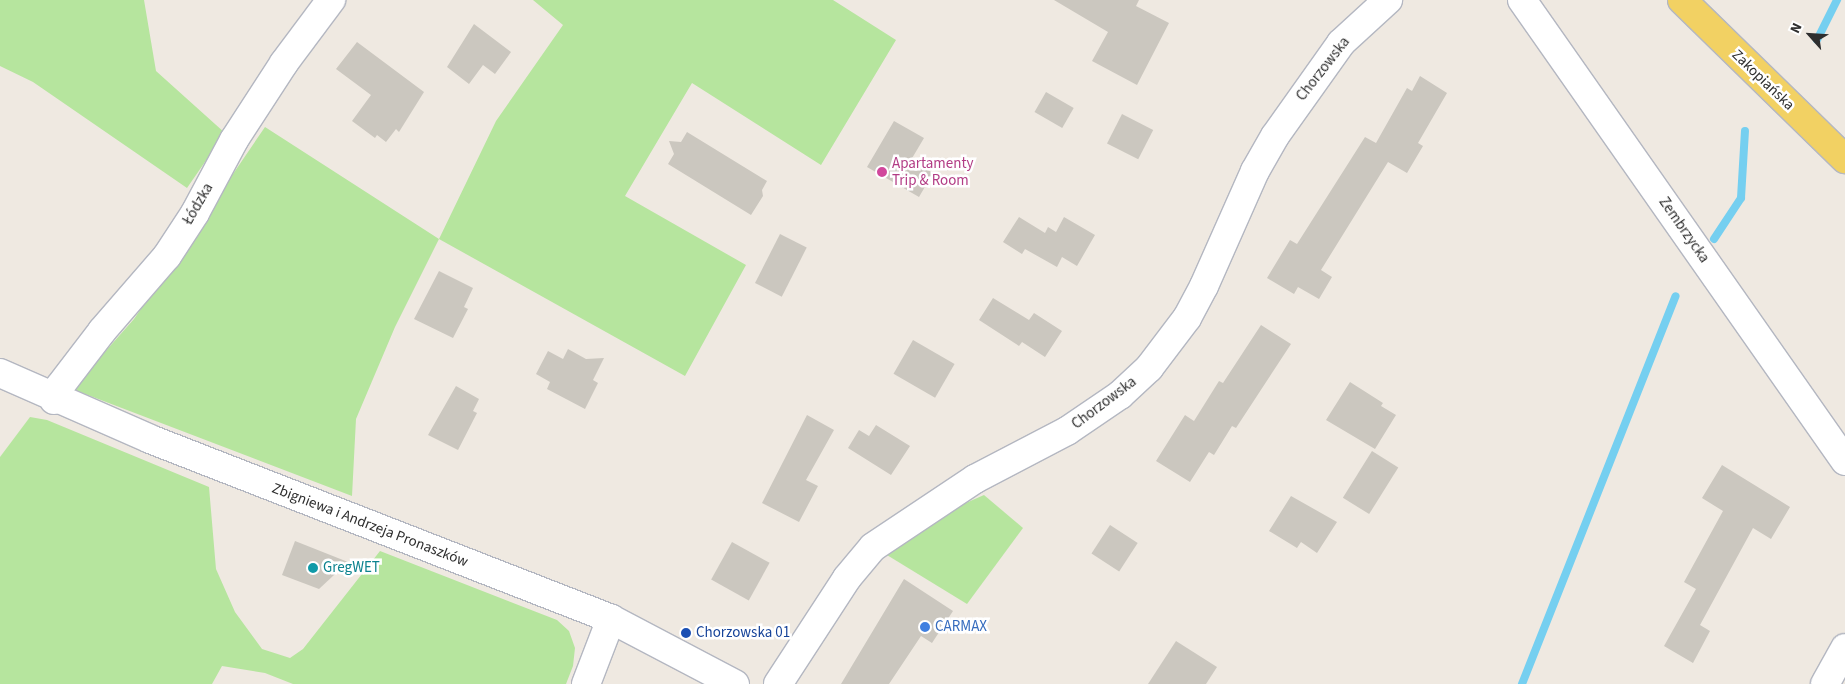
<!DOCTYPE html>
<html>
<head>
<meta charset="utf-8">
<style>
	body { margin:0 }
	#map { position:relative; width:1845px; height:684px; overflow:hidden; background:#efe9e1; font-family:"Source Sans 3",sans-serif }
	div>[style] { position:absolute }
	[style*='--x'] { left:calc(var(--x)*1px); top:calc(var(--y)*1px); width:calc(var(--w)*1px); rotate:calc(var(--a)*1deg) }
	.green>* { inset:0; background:#b6e59e }
	.stream>* { height:8px; margin:-4px; padding:0 4px; transform-origin:4px; border-radius:4px; background:#75cff0 }
	.building>* { inset:0; background:#cbc7bf; transform-origin:0 0 }
	.roads { filter:drop-shadow(1px 0 #b4b7c1) drop-shadow(-1px 0 #b4b7c1) drop-shadow(0 1px #b4b7c1) drop-shadow(0 -1px #b4b7c1) }
	.street>* { height:28px; margin:-14px; padding:0 14px; transform-origin:14px; border-radius:14px; background:#fff }
	.primary>* { height:28px; margin:-14px; padding:0 14px; transform-origin:14px; border-radius:14px; background:#f2d163 }
	.dots>* { width:14px; height:14px; translate:-50% -50%; box-sizing:border-box; border:2px solid #fff; border-radius:50% }
	span { translate:-50% -50%; white-space:nowrap; text-align:center; line-height:1.15; -webkit-text-stroke:5px #fff; paint-order:stroke }
	.street-label { font-size:15px; color:#2e2e2e }
	.hotel-label { font-size:15px; color:#b23c85 }
	.left { translate:0 -50%; text-align:left }
	.culture-label { font-size:15px; color:#0d838f }
	.shop-label { font-size:15px; color:#366cbe }
	.transit-label { font-size:15px; color:#164399 }
	.north { position:absolute; left:1785px; top:10px; width:50px; height:50px; -webkit-text-stroke:4px #fff; paint-order:stroke; rotate:296deg; font-size:14px; font-weight:700; line-height:20px; text-align:center; color:#2e2e2e }
	.north::after { content:''; display:block; margin:auto; width:18px; height:22px; background:#2e2e2e; clip-path:polygon(50% 0,100% 100%,50% 72%,0 100%) }
</style>
</head>
<body>
<div id="map">
	<div class="green">
		<i style="clip-path:polygon(0 0,144px 0,156px 71px,225px 133px,187px 188px,33px 82px,0 66px)"></i>
		<i style="clip-path:polygon(533px 0,833px 0,896px 40px,821px 165px,692px 83px,625px 196px,746px 265px,685px 376px,439px 239px,395px 327px,356px 419px,352px 496px,72px 389px,134px 319px,265px 127px,439px 239px,496px 121px,563px 25px)"></i>
		<i style="clip-path:polygon(30px 417px,47px 420px,209px 487px,216px 569px,235px 612px,262px 649px,290px 658px,303px 649px,380px 551px,557px 620px,569px 631px,575px 648px,573px 666px,566px 684px,293px 684px,265px 673px,222px 666px,212px 684px,0 684px,0 457px)"></i>
		<i style="clip-path:polygon(984px 495px,1023px 528px,967px 604px,882px 552px,918px 524px)"></i>
	</div>
	<div class="stream">
		<i style="--x:1817;--y:40;--w:45;--a:-63.4"></i>
		<i style="--x:1714;--y:239;--w:49;--a:-56.6"></i>
		<i style="--x:1741;--y:198;--w:67;--a:-86.6"></i>
		<i style="--x:1522;--y:684;--w:417;--a:-68.4"></i>
	</div>
	<div class="building">
		<i style="clip-path:polygon(1054px 0,1139px 0,1136px 6px,1169px 23px,1137px 85px,1092px 61px,1108px 32px)"></i>
		<i style="clip-path:polygon(474px 24px,511px 52px,495px 74px,483px 65px,469px 84px,447px 67px)"></i>
		<i style="clip-path:polygon(357px 42px,424px 92px,399px 132px,396px 129px,386px 142px,377px 135px,375px 138px,352px 121px,371px 95px,336px 69px)"></i>
		<i style="clip-path:polygon(1420px 76px,1447px 93px,1418px 143px,1423px 146px,1407px 173px,1388px 162px,1321px 270px,1332px 277px,1319px 299px,1298px 287px,1294px 294px,1267px 278px,1290px 240px,1297px 244px,1365px 137px,1376px 143px,1407px 88px,1412px 91px)"></i>
		<i style="left:1046px;top:92px;width:32px;height:23px;rotate:30deg"></i>
		<i style="left:1122px;top:114px;width:35px;height:33px;rotate:27deg"></i>
		<i style="clip-path:polygon(894px 121px,924px 138px,911px 160px,933px 173px,919px 197px,867px 167px)"></i>
		<i style="clip-path:polygon(687px 132px,767px 181px,762px 190px,763px 196px,751px 215px,668px 164px,674px 154px,669px 141px,681px 142px)"></i>
		<i style="clip-path:polygon(1019px 217px,1045px 233px,1048px 227px,1056px 232px,1064px 217px,1095px 235px,1077px 266px,1062px 257px,1057px 267px,1025px 249px,1022px 254px,1003px 242px)"></i>
		<i style="left:780px;top:234px;width:30px;height:55px;rotate:27deg"></i>
		<i style="clip-path:polygon(439px 271px,473px 288px,464px 307px,468px 309px,453px 338px,414px 319px)"></i>
		<i style="clip-path:polygon(993px 298px,1029px 320px,1034px 313px,1062px 331px,1045px 357px,1022px 342px,1019px 346px,979px 320px)"></i>
		<i style="clip-path:polygon(1261px 325px,1291px 344px,1236px 428px,1232px 426px,1214px 455px,1209px 452px,1190px 482px,1156px 461px,1185px 415px,1194px 421px,1219px 381px,1223px 383px)"></i>
		<i style="left:913px;top:340px;width:48px;height:39px;rotate:30deg"></i>
		<i style="clip-path:polygon(568px 349px,586px 359px,604px 358px,593px 380px,598px 383px,585px 409px,547px 389px,550px 382px,536px 374px,548px 351px,563px 359px)"></i>
		<i style="clip-path:polygon(1350px 382px,1383px 403px,1381px 406px,1396px 415px,1375px 449px,1326px 420px)"></i>
		<i style="clip-path:polygon(456px 386px,479px 399px,473px 411px,477px 413px,458px 450px,428px 435px)"></i>
		<i style="clip-path:polygon(807px 415px,834px 430px,806px 480px,818px 486px,799px 522px,762px 503px)"></i>
		<i style="clip-path:polygon(876px 425px,910px 446px,891px 475px,848px 448px,859px 430px,869px 436px)"></i>
		<i style="left:1372px;top:451px;width:31px;height:55px;rotate:32deg"></i>
		<i style="clip-path:polygon(1722px 465px,1790px 507px,1771px 539px,1753px 528px,1700px 625px,1710px 631px,1693px 663px,1664px 646px,1696px 589px,1684px 582px,1723px 511px,1702px 498px)"></i>
		<i style="clip-path:polygon(1291px 496px,1337px 522px,1317px 553px,1301px 542px,1297px 548px,1269px 531px)"></i>
		<i style="left:1110px;top:525px;width:33px;height:34px;rotate:33deg"></i>
		<i style="clip-path:polygon(295px 541px,348px 562px,319px 589px,282px 575px)"></i>
		<i style="left:732px;top:542px;width:43px;height:43px;rotate:29deg"></i>
		<i style="clip-path:polygon(904px 579px,953px 611px,932px 643px,921px 636px,889px 684px,841px 684px)"></i>
		<i style="clip-path:polygon(1176px 641px,1217px 667px,1206px 684px,1148px 684px)"></i>
	</div>
	<div class="roads">
		<div class="street">
			<i style="--x:1522;--y:0;--w:563;--a:54.98"></i>
			<i style="--x:0;--y:373;--w:164;--a:23.7"></i>
			<i style="--x:150;--y:439;--w:495;--a:21.3"></i>
			<i style="--x:611;--y:619;--w:140;--a:27.7"></i>
			<i style="--x:54;--y:400;--w:15;--a:-67"></i>
			<i style="--x:60;--y:386;--w:69;--a:-52.6"></i>
			<i style="--x:102;--y:331;--w:99;--a:-49.1"></i>
			<i style="--x:167;--y:256;--w:51;--a:-56.9"></i>
			<i style="--x:195;--y:213;--w:83;--a:-61.9"></i>
			<i style="--x:234;--y:140;--w:92;--a:-57"></i>
			<i style="--x:284;--y:63;--w:79;--a:-53.3"></i>
			<i style="--x:586;--y:684;--w:70;--a:-69"></i>
			<i style="--x:778;--y:684;--w:126;--a:-56.9"></i>
			<i style="--x:847;--y:578;--w:40;--a:-50"></i>
			<i style="--x:873;--y:547;--w:123;--a:-33.7"></i>
			<i style="--x:975;--y:479;--w:104;--a:-27.6"></i>
			<i style="--x:1067;--y:431;--w:64;--a:-34.2"></i>
			<i style="--x:1120;--y:395;--w:40;--a:-43"></i>
			<i style="--x:1149;--y:368;--w:63;--a:-52.8"></i>
			<i style="--x:1187;--y:318;--w:36;--a:-62"></i>
			<i style="--x:1204;--y:286;--w:126;--a:-66.1"></i>
			<i style="--x:1255;--y:171;--w:40;--a:-60.3"></i>
			<i style="--x:1275;--y:136;--w:114;--a:-54.6"></i>
			<i style="--x:1341;--y:43;--w:64;--a:-42.5"></i>
			<i style="--x:1825;--y:684;--w:41;--a:-60.9"></i>
		</div>
		<div class="primary">
			<i style="--x:1682;--y:0;--w:228;--a:44.3"></i>
		</div>
	</div>
	<div class="dots">
		<i style="left:882px;top:172px;background:#d1479c"></i>
		<i style="left:313px;top:568px;background:#0f9aa8"></i>
		<i style="left:925px;top:627px;background:#3f7fe0"></i>
		<i style="left:686px;top:633px;background:#1a4fb4"></i>
	</div>
	<div class="street-label">
		<span style="left:1323px;top:69px;rotate:-52deg">Chorzowska</span>
		<span style="left:1763px;top:80px;rotate:44deg">Zakopiańska</span>
		<span style="left:198px;top:204px;rotate:-60deg">Łódzka</span>
		<span style="left:1684px;top:230px;rotate:55deg">Zembrzycka</span>
		<span style="left:1104px;top:403px;rotate:-37deg">Chorzowska</span>
		<span style="left:370px;top:525px;rotate:21deg">Zbigniewa i Andrzeja Pronaszków</span>
	</div>
	<div class="hotel-label">
		<span class="left" style="left:892px;top:172px">Apartamenty<br>Trip &amp; Room</span>
	</div>
	<div class="culture-label">
		<span class="left" style="left:323px;top:568px">GregWET</span>
	</div>
	<div class="shop-label">
		<span class="left" style="left:935px;top:627px">CARMAX</span>
	</div>
	<div class="transit-label">
		<span class="left" style="left:696px;top:633px">Chorzowska 01</span>
	</div>
	<div class="north">N</div>
</div>
</body>
</html>
